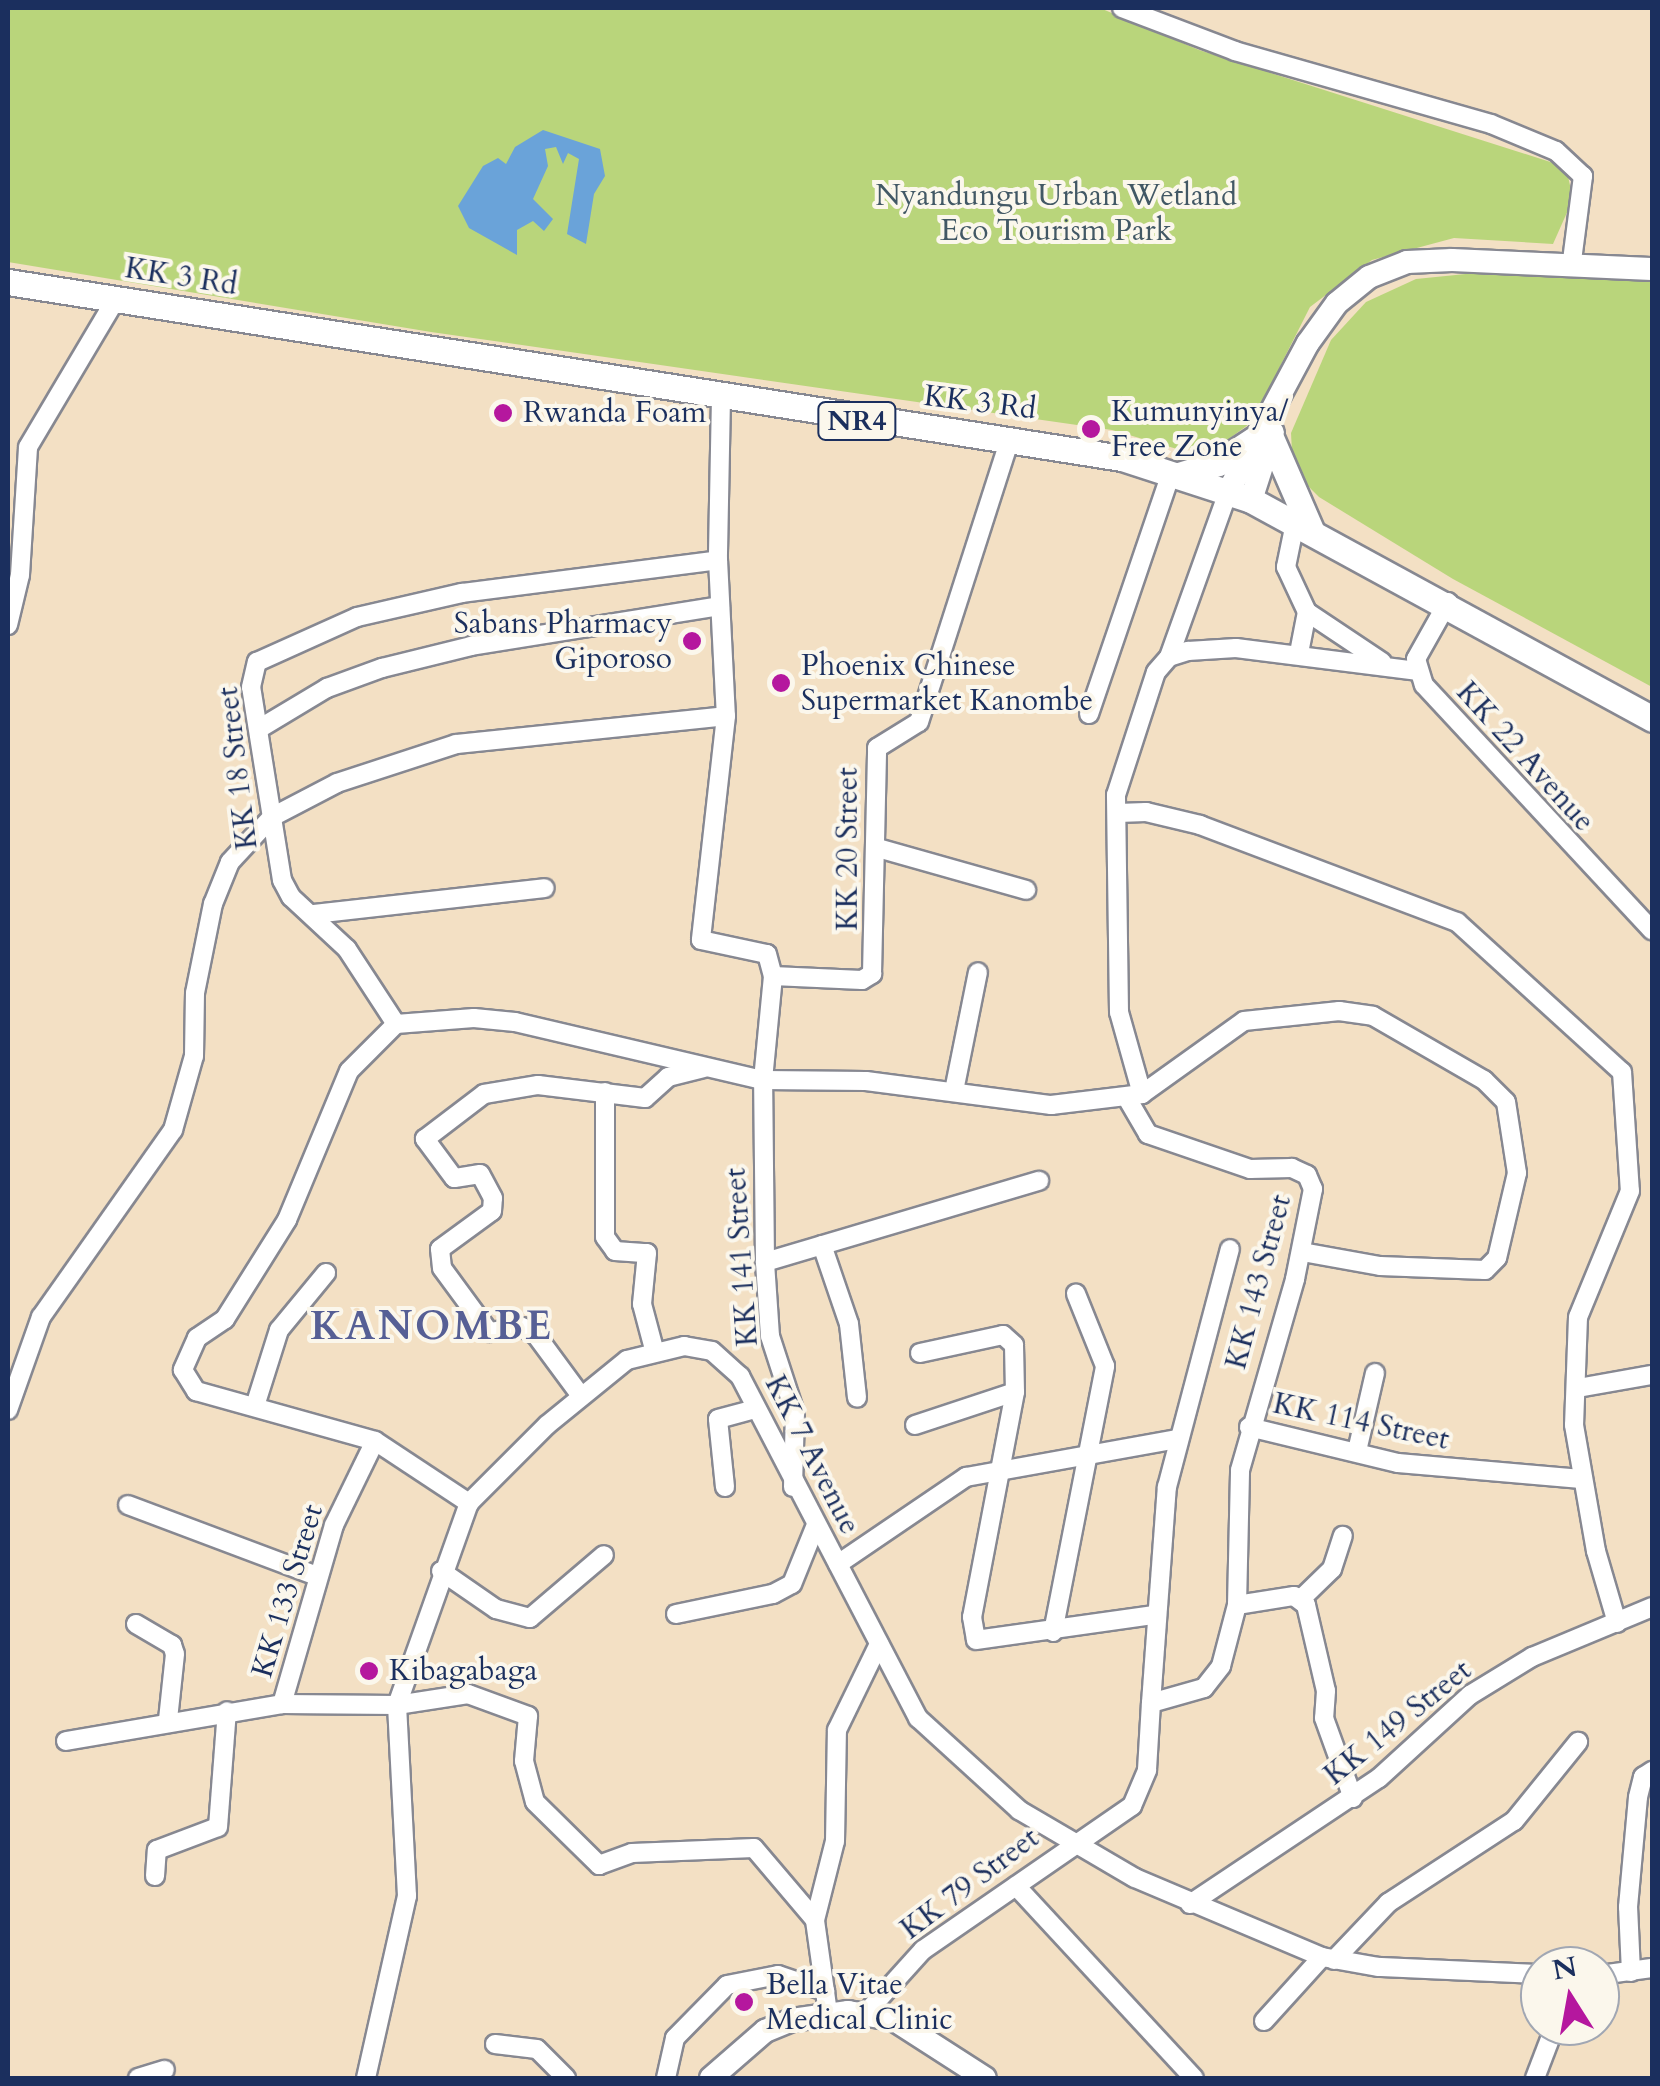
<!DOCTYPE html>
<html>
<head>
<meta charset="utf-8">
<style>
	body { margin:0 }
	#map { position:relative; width:1660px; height:2086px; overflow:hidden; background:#f3e0c4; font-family:Cardo,serif }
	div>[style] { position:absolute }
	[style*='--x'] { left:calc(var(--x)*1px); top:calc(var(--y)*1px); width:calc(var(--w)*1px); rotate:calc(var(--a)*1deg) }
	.green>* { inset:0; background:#b9d57b }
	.water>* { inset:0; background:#6aa3d9 }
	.roads { filter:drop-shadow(2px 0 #878891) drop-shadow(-2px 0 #878891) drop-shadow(0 2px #878891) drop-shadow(0 -2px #878891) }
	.minor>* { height:18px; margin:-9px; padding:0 9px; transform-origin:9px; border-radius:9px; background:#fff }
	.major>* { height:22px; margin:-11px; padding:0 11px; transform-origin:11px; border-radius:11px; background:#fff }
	.highway>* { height:25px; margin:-12.5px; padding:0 12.5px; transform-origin:12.5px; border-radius:12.5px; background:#fff }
	.dots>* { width:28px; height:28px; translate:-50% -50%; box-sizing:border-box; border:5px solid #fbf7ec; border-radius:50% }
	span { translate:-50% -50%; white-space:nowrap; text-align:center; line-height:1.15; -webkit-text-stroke:8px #fbf7ec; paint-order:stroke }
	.shield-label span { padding:2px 8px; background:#fbf7ec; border:2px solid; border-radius:8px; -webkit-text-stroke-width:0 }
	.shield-label { font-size:28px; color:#1b2f5e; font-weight:700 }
	.park-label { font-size:30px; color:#425865 }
	.street-label { font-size:30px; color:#1b2f5e }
	.poi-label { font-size:30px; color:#1b2f5e }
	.left { translate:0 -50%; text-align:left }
	.right { translate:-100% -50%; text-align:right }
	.district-label { font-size:40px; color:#565f95; font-weight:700; letter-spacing:2.5px }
	.frame { position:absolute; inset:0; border:10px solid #1b2f5e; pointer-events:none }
	.north { position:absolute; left:1520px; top:1946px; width:100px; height:100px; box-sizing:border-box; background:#fbf7ec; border:2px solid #a1a7b3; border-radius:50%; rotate:349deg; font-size:28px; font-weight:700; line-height:40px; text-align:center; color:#1b2f5e }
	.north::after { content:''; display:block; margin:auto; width:35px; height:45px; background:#b5179e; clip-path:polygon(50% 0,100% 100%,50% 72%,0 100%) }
</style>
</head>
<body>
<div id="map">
	<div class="green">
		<i style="clip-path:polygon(8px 8px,1100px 8px,1199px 50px,1566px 167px,1573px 199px,1553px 244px,1454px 238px,1372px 260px,1310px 307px,1252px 422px,1219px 446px,1177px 449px,1112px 430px,431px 332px,8px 262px)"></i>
		<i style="clip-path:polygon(1505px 270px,1652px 281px,1652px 687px,1453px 579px,1319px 497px,1293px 471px,1291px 433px,1331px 340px,1366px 302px,1416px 279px)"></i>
	</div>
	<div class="water">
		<i style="clip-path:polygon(543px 130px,600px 149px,605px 176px,594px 194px,586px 244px,567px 234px,579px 159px,568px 153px,563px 164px,556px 147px,545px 149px,548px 166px,533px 199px,553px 219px,544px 231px,533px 221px,517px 230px,517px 255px,469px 228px,458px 206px,483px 166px,498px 158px,506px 164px,515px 147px)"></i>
	</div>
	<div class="roads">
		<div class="minor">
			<i style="--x:1122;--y:8;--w:121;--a:20.8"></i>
			<i style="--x:1235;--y:51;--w:266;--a:15.9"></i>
			<i style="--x:1491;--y:124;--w:70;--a:22.6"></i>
			<i style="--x:1556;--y:151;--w:37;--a:43"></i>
			<i style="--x:1583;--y:176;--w:86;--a:97.4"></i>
			<i style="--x:721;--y:397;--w:163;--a:91.1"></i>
			<i style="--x:718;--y:560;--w:156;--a:87.1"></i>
			<i style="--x:726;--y:716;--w:225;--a:96.4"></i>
			<i style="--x:701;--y:940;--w:67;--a:12"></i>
			<i style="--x:767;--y:954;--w:23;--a:75"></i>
			<i style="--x:1295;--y:523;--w:45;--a:101.6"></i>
			<i style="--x:1286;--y:567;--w:50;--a:65"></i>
			<i style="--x:1307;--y:612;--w:90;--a:33.7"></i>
			<i style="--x:1448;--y:602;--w:65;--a:119.3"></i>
			<i style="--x:1416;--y:659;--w:27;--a:73"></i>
			<i style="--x:1424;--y:685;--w:335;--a:47.1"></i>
			<i style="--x:8;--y:625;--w:51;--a:-76.5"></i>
			<i style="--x:20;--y:575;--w:128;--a:-86.4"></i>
			<i style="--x:28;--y:447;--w:172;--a:-59.3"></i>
			<i style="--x:1299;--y:653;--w:42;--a:-79"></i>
			<i style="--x:1169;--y:657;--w:175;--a:-70.3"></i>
			<i style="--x:1089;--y:714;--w:255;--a:-71.2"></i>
			<i style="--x:262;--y:727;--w:76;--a:-31"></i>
			<i style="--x:327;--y:688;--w:59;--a:-20"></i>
			<i style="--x:382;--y:668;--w:92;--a:-13.9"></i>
			<i style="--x:471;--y:646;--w:252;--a:-9.1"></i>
			<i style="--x:1118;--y:813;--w:28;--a:-2"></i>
			<i style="--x:1146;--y:812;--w:56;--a:13.5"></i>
			<i style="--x:1200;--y:825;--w:275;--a:20.7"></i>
			<i style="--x:1457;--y:922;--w:223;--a:42.3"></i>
			<i style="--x:1622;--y:1072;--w:119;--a:86.2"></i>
			<i style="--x:1630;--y:1191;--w:136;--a:112.4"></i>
			<i style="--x:1578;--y:1317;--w:108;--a:92.1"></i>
			<i style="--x:1574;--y:1425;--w:128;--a:80.1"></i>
			<i style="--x:1596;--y:1551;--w:75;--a:73.7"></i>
			<i style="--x:878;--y:848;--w:154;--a:15.8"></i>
			<i style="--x:314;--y:914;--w:232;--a:-6.4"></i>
			<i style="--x:396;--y:1024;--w:78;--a:-4.4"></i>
			<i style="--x:474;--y:1018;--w:41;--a:5.6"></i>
			<i style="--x:515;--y:1022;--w:255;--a:13.2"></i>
			<i style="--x:763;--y:1080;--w:103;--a:0.6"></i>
			<i style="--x:866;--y:1081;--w:187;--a:7.4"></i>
			<i style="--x:1051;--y:1105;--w:92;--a:-6.9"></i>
			<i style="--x:1142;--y:1094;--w:125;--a:-35.6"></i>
			<i style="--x:1244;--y:1021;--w:96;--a:-6"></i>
			<i style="--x:1339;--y:1011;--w:34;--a:8"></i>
			<i style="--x:1373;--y:1016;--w:128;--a:30"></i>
			<i style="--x:1484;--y:1080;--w:31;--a:45"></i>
			<i style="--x:1506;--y:1102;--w:72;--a:81.2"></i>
			<i style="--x:1517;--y:1173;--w:87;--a:103.2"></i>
			<i style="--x:1497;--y:1258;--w:17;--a:135"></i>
			<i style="--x:1485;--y:1270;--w:105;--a:-177.8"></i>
			<i style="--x:1380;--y:1266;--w:79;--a:-169.8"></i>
			<i style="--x:396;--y:1024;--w:90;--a:-123.2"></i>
			<i style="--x:347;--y:949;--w:76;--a:-137.1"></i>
			<i style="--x:291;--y:897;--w:19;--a:-118"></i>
			<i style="--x:282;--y:880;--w:195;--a:-99.1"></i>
			<i style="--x:251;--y:687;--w:26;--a:-77"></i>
			<i style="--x:257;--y:662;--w:110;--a:-24.2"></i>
			<i style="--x:357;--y:617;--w:108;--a:-12.9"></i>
			<i style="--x:462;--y:593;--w:258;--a:-7.3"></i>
			<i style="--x:396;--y:1024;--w:66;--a:135"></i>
			<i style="--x:349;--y:1071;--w:161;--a:112.6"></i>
			<i style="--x:287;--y:1220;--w:117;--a:122.1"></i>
			<i style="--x:225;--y:1319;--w:34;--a:146"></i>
			<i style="--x:197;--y:1338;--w:35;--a:114"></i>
			<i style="--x:183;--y:1370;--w:25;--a:58"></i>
			<i style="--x:196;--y:1391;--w:186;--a:15.6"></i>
			<i style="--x:375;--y:1441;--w:113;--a:33.4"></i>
			<i style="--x:954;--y:1091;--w:121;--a:-78.6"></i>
			<i style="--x:605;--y:1092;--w:145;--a:90"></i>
			<i style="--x:605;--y:1237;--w:17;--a:54"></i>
			<i style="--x:615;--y:1251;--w:32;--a:4"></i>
			<i style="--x:647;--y:1253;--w:51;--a:95.6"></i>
			<i style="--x:642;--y:1304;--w:47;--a:75.1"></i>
			<i style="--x:1142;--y:1094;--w:85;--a:-105.7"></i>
			<i style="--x:1119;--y:1012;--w:217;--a:-90.8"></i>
			<i style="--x:1116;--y:795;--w:129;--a:-72"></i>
			<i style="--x:1156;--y:672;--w:20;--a:-49"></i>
			<i style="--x:1169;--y:657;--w:20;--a:-18"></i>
			<i style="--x:1188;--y:651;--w:48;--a:-3.6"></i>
			<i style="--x:1236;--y:648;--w:182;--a:7.2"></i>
			<i style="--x:822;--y:1245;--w:83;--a:71.1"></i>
			<i style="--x:849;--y:1324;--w:74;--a:83.8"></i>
			<i style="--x:765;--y:1262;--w:286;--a:-16.5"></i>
			<i style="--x:920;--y:1353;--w:85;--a:-12.2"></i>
			<i style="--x:1003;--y:1335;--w:15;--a:42"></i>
			<i style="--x:1014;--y:1345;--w:47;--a:88.8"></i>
			<i style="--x:1015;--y:1392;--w:229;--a:100.8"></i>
			<i style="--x:972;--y:1617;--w:23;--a:80"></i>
			<i style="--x:976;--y:1640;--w:180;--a:-8"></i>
			<i style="--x:1578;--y:1388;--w:75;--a:-10"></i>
			<i style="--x:581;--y:1396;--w:76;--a:-126.4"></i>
			<i style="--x:536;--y:1335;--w:16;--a:-150"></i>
			<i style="--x:522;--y:1327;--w:33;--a:171"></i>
			<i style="--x:489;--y:1332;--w:79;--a:-126.3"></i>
			<i style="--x:442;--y:1268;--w:19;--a:-96"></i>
			<i style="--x:440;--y:1249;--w:64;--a:-36.2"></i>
			<i style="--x:492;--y:1211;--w:13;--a:-86"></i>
			<i style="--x:493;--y:1198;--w:27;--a:-118"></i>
			<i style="--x:480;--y:1174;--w:26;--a:171"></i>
			<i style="--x:454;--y:1178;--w:49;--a:-126.6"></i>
			<i style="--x:425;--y:1139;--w:74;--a:-37.3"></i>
			<i style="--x:484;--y:1094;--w:55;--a:-9.5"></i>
			<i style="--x:538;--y:1085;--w:108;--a:6.9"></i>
			<i style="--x:645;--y:1098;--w:31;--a:-42"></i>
			<i style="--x:668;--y:1077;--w:36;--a:-14"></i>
			<i style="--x:255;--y:1406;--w:80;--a:-72.5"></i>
			<i style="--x:279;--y:1330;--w:74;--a:-50.5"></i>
			<i style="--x:8;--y:1410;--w:99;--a:-70.5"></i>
			<i style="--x:41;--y:1317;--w:229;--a:-54.8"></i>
			<i style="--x:173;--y:1130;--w:77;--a:-74.2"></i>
			<i style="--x:194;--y:1056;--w:63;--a:-89.1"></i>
			<i style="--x:195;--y:993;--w:91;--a:-78.6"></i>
			<i style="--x:213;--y:904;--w:45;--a:-68"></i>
			<i style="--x:230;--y:862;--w:62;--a:-47"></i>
			<i style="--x:272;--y:817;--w:73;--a:-27.6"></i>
			<i style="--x:337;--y:783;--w:125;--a:-18.1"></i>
			<i style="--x:456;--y:744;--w:271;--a:-5.9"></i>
			<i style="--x:915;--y:1425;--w:105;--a:-18.3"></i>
			<i style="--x:1249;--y:1427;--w:153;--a:13.6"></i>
			<i style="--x:1398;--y:1463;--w:184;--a:5"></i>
			<i style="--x:1357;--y:1451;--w:80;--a:-77"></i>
			<i style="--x:725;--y:1487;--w:68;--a:-95.9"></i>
			<i style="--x:718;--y:1419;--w:38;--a:-15"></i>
			<i style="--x:793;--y:1487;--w:74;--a:-88.5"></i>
			<i style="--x:795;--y:1413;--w:81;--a:-108"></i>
			<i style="--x:770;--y:1336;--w:74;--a:-93.9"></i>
			<i style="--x:765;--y:1262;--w:182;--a:-90.6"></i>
			<i style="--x:763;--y:1080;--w:104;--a:-84.5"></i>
			<i style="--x:773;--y:976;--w:89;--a:2.6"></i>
			<i style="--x:862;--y:980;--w:12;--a:-31"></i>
			<i style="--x:872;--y:974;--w:226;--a:-88.7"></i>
			<i style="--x:877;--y:748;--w:49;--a:-31.8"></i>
			<i style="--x:919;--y:722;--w:298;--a:-72.2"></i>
			<i style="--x:128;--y:1505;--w:202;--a:20.6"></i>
			<i style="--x:838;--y:1564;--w:155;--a:-34.2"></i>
			<i style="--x:966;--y:1477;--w:214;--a:-10.2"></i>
			<i style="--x:441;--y:1571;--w:67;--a:34.6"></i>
			<i style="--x:496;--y:1609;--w:35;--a:15"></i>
			<i style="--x:530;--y:1618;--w:97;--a:-40.4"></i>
			<i style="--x:1301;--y:1599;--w:43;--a:-44.1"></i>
			<i style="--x:1332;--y:1569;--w:35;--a:-72"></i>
			<i style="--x:1237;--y:1605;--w:58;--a:-9"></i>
			<i style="--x:1294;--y:1596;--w:15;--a:37"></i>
			<i style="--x:1306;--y:1605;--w:88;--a:76.9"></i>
			<i style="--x:1326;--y:1691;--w:27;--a:94"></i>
			<i style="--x:1324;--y:1718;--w:85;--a:70.1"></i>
			<i style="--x:676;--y:1614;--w:99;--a:-11.7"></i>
			<i style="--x:773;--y:1594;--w:21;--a:-28"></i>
			<i style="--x:792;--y:1584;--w:64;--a:-67.9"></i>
			<i style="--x:136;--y:1624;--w:42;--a:30.3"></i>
			<i style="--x:172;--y:1645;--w:9;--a:72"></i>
			<i style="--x:175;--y:1654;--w:66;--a:96.1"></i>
			<i style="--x:1053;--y:1632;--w:271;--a:-78.9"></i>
			<i style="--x:1105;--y:1366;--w:78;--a:-111.9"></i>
			<i style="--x:1151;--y:1703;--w:217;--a:-85.8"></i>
			<i style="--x:1167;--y:1487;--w:246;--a:-75.2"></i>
			<i style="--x:282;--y:1704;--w:186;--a:-73.8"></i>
			<i style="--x:334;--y:1525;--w:93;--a:-64"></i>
			<i style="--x:66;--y:1741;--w:219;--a:-9.7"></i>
			<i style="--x:282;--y:1704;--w:115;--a:0.5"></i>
			<i style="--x:397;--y:1705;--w:72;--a:-8.8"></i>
			<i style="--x:468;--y:1694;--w:64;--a:20.1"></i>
			<i style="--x:528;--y:1716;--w:45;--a:95.1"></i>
			<i style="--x:524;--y:1761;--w:42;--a:75"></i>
			<i style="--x:535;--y:1802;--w:90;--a:44.5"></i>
			<i style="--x:599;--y:1865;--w:35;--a:-20"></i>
			<i style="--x:632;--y:1853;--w:122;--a:-2.3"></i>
			<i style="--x:754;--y:1848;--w:94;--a:49.7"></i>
			<i style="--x:155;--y:1876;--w:26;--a:-86"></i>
			<i style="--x:157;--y:1850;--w:65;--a:-20.7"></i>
			<i style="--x:218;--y:1827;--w:116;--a:-85.6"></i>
			<i style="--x:1016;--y:1886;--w:262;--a:47.2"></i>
			<i style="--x:1190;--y:1904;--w:227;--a:-33.7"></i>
			<i style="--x:1379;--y:1778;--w:123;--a:-42.4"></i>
			<i style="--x:1470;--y:1695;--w:73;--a:-31.5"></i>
			<i style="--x:1532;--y:1657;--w:130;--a:-22.6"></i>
			<i style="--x:1334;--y:1960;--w:79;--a:-46.5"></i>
			<i style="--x:1388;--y:1903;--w:150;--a:-33.1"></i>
			<i style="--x:1514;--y:1821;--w:102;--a:-51"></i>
			<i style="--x:1631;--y:1972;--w:65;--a:-92.6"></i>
			<i style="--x:1628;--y:1907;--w:110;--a:-84.8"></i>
			<i style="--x:1638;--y:1797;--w:21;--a:-76"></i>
			<i style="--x:1643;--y:1777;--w:11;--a:-34"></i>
			<i style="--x:1600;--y:1975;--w:52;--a:-7.7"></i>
			<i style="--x:828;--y:2013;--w:94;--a:-98"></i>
			<i style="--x:815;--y:1920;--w:81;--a:-75.8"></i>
			<i style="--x:835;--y:1841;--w:111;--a:-89"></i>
			<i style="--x:837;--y:1730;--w:96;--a:-64"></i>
			<i style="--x:866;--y:2013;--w:85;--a:-47.9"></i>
			<i style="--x:923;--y:1950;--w:254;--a:-34.6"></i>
			<i style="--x:1132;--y:1806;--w:39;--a:-67"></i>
			<i style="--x:1147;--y:1770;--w:67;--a:-86.6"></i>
			<i style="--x:1151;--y:1703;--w:55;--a:-15.8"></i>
			<i style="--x:1204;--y:1688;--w:28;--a:-52"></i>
			<i style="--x:1221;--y:1666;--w:63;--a:-75.3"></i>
			<i style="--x:1237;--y:1605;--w:135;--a:-88.7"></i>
			<i style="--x:1240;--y:1470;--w:199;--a:-73.9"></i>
			<i style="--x:1295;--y:1279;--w:92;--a:-78.7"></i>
			<i style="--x:1313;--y:1189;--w:15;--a:-113"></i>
			<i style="--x:1307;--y:1175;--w:17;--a:-155"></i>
			<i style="--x:1292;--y:1168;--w:42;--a:178.6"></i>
			<i style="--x:1250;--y:1169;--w:108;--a:-161.1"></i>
			<i style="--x:1148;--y:1134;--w:42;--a:-120.3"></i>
			<i style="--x:1264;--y:2021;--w:86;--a:-47.8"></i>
			<i style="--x:495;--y:2044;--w:42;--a:6.8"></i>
			<i style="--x:537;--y:2049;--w:41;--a:45"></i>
			<i style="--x:138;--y:2078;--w:28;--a:-17"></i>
			<i style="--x:366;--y:2078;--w:187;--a:-77.3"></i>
			<i style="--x:407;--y:1896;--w:191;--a:-93"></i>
			<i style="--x:397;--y:1705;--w:214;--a:-70.4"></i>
			<i style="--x:469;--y:1503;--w:110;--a:-45"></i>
			<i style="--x:547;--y:1425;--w:103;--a:-39.1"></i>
			<i style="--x:627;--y:1360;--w:59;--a:-13.8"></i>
			<i style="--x:684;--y:1346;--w:28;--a:10"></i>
			<i style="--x:712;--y:1351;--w:38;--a:42"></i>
			<i style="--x:740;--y:1376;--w:386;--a:62.5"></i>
			<i style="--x:918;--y:1718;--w:137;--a:42.3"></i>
			<i style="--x:1019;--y:1810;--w:134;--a:30.4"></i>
			<i style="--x:1135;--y:1878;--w:203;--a:22.9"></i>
			<i style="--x:1322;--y:1957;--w:58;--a:10"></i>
			<i style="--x:1379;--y:1967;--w:161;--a:2.5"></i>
			<i style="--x:666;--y:2078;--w:41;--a:-77.3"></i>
			<i style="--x:675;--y:2038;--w:74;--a:-45.5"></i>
			<i style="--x:727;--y:1985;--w:52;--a:-11.1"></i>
			<i style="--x:778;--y:1975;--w:50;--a:18.8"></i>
			<i style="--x:1535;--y:2078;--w:56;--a:-69"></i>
		</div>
		<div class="major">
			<i style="--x:1228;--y:492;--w:169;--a:-61.8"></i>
			<i style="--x:1308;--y:343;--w:49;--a:-54.1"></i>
			<i style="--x:1337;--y:303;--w:41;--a:-39.1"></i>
			<i style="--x:1369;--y:277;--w:41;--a:-21.5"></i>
			<i style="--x:1407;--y:262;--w:45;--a:-2.5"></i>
			<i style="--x:1452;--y:260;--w:200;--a:2.6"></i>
			<i style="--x:1251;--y:500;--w:71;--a:-72.1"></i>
			<i style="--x:711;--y:2078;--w:72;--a:-41"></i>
			<i style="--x:765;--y:2031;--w:29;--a:-22"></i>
			<i style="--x:792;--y:2020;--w:57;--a:-8.1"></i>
			<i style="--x:848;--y:2012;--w:46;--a:8.8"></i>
			<i style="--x:893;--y:2019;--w:109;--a:32.7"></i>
		</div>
		<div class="highway">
			<i style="--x:8;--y:282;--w:1128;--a:8.98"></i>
			<i style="--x:1122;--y:458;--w:136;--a:18"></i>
			<i style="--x:1251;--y:500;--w:457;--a:28.6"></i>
			<i style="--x:1272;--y:440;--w:100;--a:66.5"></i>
			<i style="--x:1179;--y:475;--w:41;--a:-17.1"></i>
			<i style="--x:1218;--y:463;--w:53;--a:-33.4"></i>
		</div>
	</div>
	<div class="dots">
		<i style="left:503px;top:413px;background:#b5179e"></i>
		<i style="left:1091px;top:429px;background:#b5179e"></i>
		<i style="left:692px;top:641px;background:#b5179e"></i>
		<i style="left:781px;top:683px;background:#b5179e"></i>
		<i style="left:369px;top:1671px;background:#b5179e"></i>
		<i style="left:744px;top:2002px;background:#b5179e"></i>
	</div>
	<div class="shield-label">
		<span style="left:857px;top:421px">NR4</span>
	</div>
	<div class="park-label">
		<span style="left:1056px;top:213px">Nyandungu Urban Wetland<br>Eco Tourism Park</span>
	</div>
	<div class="street-label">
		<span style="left:181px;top:277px;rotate:9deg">KK 3 Rd</span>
		<span style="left:980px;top:403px;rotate:7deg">KK 3 Rd</span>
		<span style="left:1525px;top:757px;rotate:48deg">KK 22 Avenue</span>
		<span style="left:238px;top:768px;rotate:-97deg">KK 18 Street</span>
		<span style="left:848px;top:849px;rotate:-90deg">KK 20 Street</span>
		<span style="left:742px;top:1257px;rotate:-94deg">KK 141 Street</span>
		<span style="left:1259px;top:1282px;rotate:-75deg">KK 143 Street</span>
		<span style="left:1361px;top:1422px;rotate:12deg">KK 114 Street</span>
		<span style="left:812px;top:1455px;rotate:63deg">KK 7 Avenue</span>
		<span style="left:288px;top:1591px;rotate:-73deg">KK 133 Street</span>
		<span style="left:1398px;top:1723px;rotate:-39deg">KK 149 Street</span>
		<span style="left:970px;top:1884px;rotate:-37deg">KK 79 Street</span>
	</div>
	<div class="poi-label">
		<span class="left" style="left:1111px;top:429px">Kumunyinya/<br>Free Zone</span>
		<span class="left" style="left:523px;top:413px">Rwanda Foam</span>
		<span class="right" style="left:672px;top:641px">Sabans Pharmacy<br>Giporoso</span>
		<span class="left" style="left:801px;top:683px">Phoenix Chinese<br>Supermarket Kanombe</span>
		<span class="left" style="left:389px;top:1671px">Kibagabaga</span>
		<span class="left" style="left:766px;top:2002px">Bella Vitae<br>Medical Clinic</span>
	</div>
	<div class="district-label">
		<span style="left:432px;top:1327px">KANOMBE</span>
	</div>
	<div class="frame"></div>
	<div class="north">N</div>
</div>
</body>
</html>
